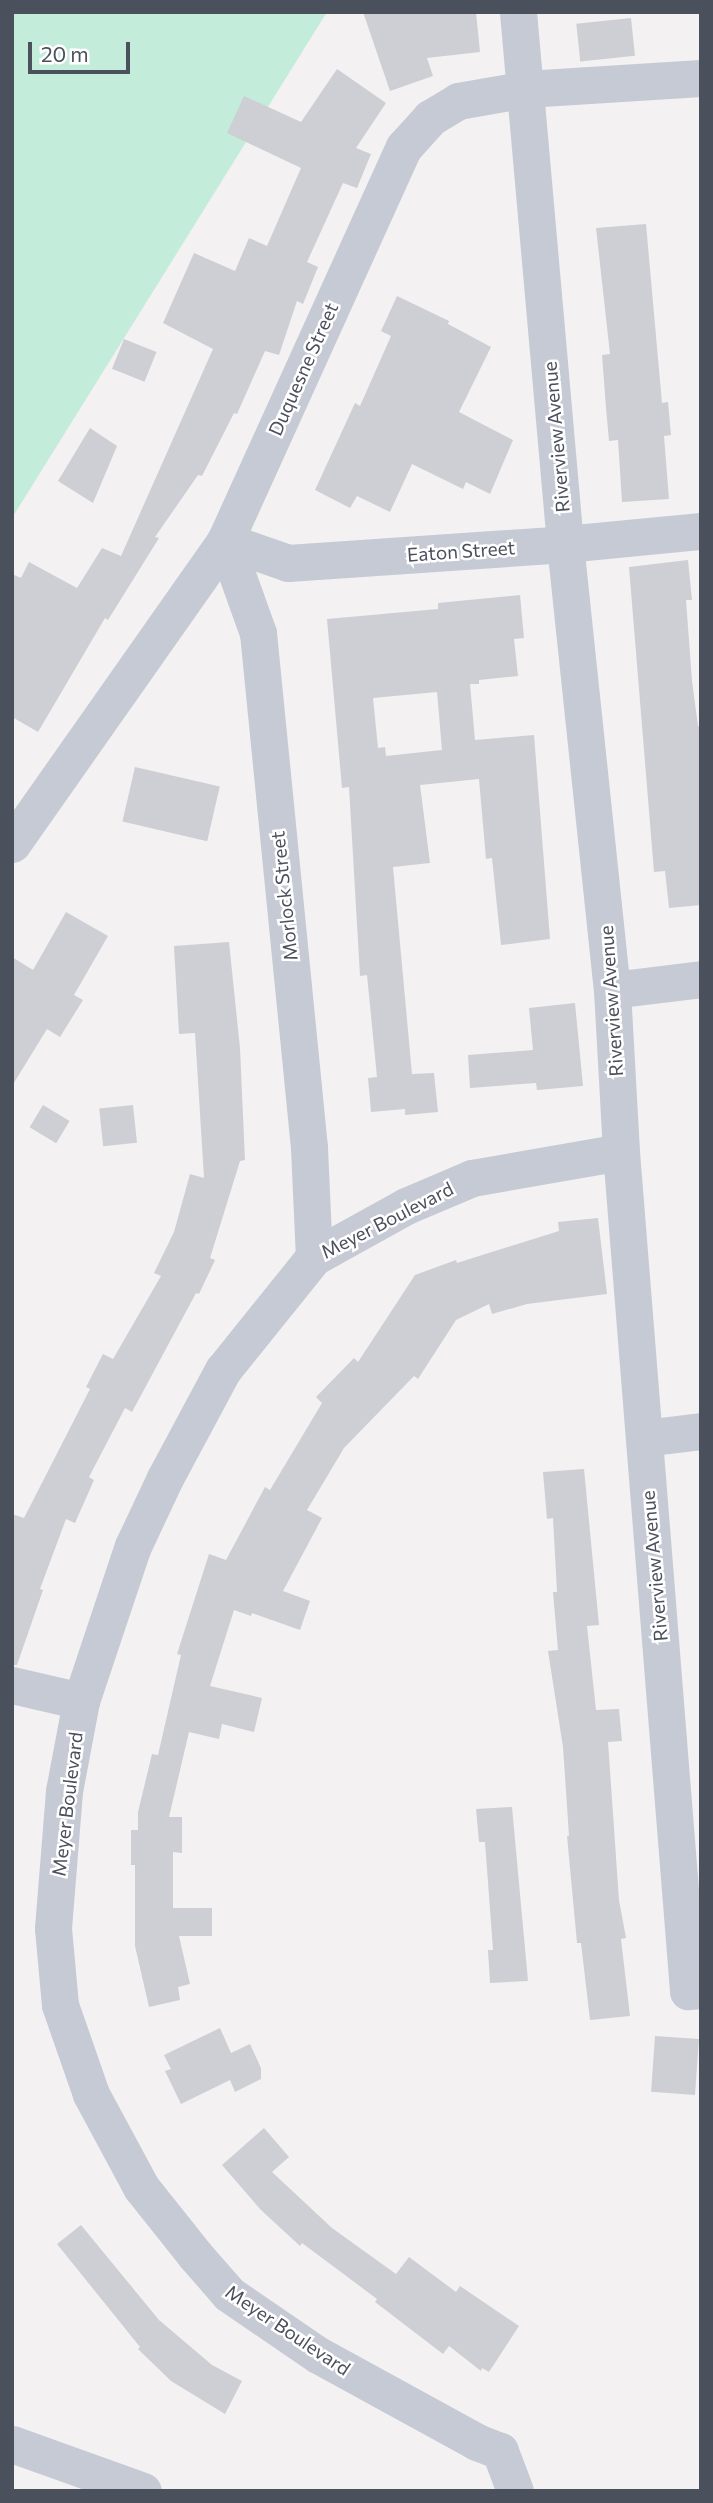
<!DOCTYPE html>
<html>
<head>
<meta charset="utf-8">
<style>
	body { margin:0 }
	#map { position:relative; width:713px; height:2503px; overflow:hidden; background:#f3f1f1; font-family:Commissioner,sans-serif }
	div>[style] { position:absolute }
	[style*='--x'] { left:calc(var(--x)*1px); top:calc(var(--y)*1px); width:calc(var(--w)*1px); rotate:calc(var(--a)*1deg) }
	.green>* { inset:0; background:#c4ecdb }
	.building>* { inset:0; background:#cecfd4; transform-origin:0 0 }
	.minor>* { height:37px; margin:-18.5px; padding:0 18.5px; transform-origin:18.5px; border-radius:18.5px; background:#c6cad4 }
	span { translate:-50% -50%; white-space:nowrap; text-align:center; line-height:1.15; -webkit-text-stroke:5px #fff; paint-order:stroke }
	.street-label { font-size:19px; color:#4a505c }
	.frame { position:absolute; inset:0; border:14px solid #4a505c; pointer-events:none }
	.scale { position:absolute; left:28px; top:42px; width:102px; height:32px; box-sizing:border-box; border:4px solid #4a505c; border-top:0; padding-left:9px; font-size:21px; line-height:24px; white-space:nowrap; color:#4a505c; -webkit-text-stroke:5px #fff; paint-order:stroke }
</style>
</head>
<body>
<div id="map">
	<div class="green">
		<i style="clip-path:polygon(12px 12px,327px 12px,12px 518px)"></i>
	</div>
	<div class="building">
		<i style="clip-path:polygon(363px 12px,476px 12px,480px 52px,427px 58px,433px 76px,390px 91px)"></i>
		<i style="left:631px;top:18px;width:38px;height:55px;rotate:84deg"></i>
		<i style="clip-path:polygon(337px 69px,386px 103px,356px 148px,371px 154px,357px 188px,343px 183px,307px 262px,318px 267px,303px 304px,297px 301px,279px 355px,265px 351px,237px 414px,234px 413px,202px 476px,198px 475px,155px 537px,159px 538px,108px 620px,105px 618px,38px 732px,12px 717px,12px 574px,21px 578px,29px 562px,77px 588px,102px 548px,121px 556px,213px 349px,163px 323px,194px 253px,235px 271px,249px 238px,267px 246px,301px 168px,227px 133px,244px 96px,301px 122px)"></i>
		<i style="clip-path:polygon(646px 224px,662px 403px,668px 402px,671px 435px,664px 436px,669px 499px,622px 502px,618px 440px,609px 441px,606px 408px,602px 355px,610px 354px,596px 228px)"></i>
		<i style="clip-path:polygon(397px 296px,449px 321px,448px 324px,491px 347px,459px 412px,513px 440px,490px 494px,466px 482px,463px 489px,412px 464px,390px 512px,357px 496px,350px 508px,315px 490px,355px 403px,360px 406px,391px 336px,381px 331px)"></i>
		<i style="left:124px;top:339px;width:35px;height:32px;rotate:22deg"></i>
		<i style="clip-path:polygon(90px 428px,117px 446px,93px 503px,58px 481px)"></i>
		<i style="clip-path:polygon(688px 560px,692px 600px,686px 600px,692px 681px,698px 726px,701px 726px,701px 905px,669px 908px,665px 871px,654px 872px,629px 567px)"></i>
		<i style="clip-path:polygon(evenodd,520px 595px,524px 638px,514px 639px,518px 676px,479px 680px,479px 684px,470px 684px,475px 740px,534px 735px,550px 939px,501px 945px,492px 858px,486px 859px,479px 779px,420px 785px,430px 863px,393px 867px,412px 1074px,434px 1073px,438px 1112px,405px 1115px,405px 1109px,371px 1112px,368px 1078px,377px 1077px,367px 975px,360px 976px,349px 787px,342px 788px,327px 619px,438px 609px,438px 603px,520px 595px,437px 692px,442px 750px,386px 756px,385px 747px,378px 748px,373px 698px,437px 692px)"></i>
		<i style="left:135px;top:767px;width:87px;height:56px;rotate:13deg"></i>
		<i style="clip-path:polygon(66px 912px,108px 936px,74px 995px,83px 1000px,60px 1037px,47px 1029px,12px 1086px,12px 957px,33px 970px)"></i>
		<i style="clip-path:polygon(229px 942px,240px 1048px,245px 1160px,240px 1161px,210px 1258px,215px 1260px,199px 1294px,196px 1293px,132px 1412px,125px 1408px,89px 1477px,94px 1480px,75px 1523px,66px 1519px,40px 1589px,43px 1590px,17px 1665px,12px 1665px,12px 1514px,24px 1518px,90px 1389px,86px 1387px,103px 1354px,113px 1359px,161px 1276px,154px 1273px,174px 1232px,190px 1174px,204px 1178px,195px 1033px,179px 1034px,174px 946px)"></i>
		<i style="clip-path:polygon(575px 1003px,583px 1086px,537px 1090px,536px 1083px,470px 1088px,468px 1055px,533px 1050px,529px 1008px)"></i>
		<i style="left:43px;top:1105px;width:31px;height:26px;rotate:31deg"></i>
		<i style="left:133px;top:1105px;width:38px;height:34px;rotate:84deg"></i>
		<i style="clip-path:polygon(598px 1218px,607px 1294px,527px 1304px,492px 1314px,489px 1304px,456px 1320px,418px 1379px,414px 1376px,344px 1448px,307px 1510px,322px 1518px,283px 1591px,310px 1601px,300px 1630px,252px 1613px,251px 1616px,234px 1610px,210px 1686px,262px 1698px,254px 1732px,222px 1724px,219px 1739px,189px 1732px,169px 1817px,182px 1817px,182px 1853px,173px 1852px,173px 1908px,212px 1908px,212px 1936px,179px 1936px,190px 1984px,178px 1987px,180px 2000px,149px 2007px,135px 1946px,135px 1865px,131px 1865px,131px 1830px,138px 1830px,138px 1812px,152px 1754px,158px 1755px,181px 1655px,177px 1654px,209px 1554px,226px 1560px,265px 1487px,270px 1490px,322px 1403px,316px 1397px,354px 1358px,358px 1362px,415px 1275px,456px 1260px,457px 1263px,559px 1231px,558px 1222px)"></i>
		<i style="clip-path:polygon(584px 1469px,599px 1625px,587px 1626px,596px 1710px,619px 1709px,622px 1741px,608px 1742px,619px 1900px,626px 1938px,621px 1939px,630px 2016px,590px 2020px,581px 1943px,577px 1943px,567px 1836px,569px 1836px,563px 1747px,548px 1651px,558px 1650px,553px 1592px,557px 1592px,553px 1518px,547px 1519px,543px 1472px)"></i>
		<i style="clip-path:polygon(512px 1807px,528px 1981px,490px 1983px,488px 1950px,493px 1950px,485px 1842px,479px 1842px,476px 1809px)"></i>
		<i style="clip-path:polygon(220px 2028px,231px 2053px,250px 2044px,261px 2068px,261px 2079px,235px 2092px,230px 2080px,181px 2104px,165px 2071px,171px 2069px,164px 2055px)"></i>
		<i style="left:655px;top:2036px;width:44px;height:56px;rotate:4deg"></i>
		<i style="clip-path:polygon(264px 2128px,289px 2157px,272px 2172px,332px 2228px,396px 2274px,409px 2257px,456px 2292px,460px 2286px,519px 2326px,489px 2372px,482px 2368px,481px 2371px,449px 2346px,443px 2354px,375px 2302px,377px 2299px,302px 2243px,300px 2246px,261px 2210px,222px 2165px)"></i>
		<i style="clip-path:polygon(81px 2225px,159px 2320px,212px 2365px,242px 2381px,225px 2414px,171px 2381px,138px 2349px,140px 2347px,57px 2244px)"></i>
	</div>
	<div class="minor">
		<i style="--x:518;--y:12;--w:534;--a:84.95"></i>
		<i style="--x:565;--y:544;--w:448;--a:84"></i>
		<i style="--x:612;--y:990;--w:162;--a:86.8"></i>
		<i style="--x:621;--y:1152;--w:842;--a:85.43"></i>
		<i style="--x:688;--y:1991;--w:13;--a:-4"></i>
		<i style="--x:225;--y:541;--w:98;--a:70.3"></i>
		<i style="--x:258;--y:633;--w:518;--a:84.34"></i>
		<i style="--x:309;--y:1148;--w:109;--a:87.4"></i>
		<i style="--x:225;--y:541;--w:67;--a:19.2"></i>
		<i style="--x:288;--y:563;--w:278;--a:-3.9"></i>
		<i style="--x:565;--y:544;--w:137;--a:-5.5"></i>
		<i style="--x:12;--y:844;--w:370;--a:-54.9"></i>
		<i style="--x:225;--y:541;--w:433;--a:-65.6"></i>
		<i style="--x:404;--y:147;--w:39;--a:-48"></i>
		<i style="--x:430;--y:118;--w:33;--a:-31"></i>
		<i style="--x:458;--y:101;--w:69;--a:-10"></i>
		<i style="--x:526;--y:89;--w:175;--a:-3.6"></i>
		<i style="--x:612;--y:990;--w:90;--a:-7"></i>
		<i style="--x:644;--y:1438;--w:57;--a:-7"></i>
		<i style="--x:12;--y:1685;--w:71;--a:13.1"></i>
		<i style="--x:12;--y:2444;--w:139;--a:19.7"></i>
		<i style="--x:515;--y:2491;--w:43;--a:-110.6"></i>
		<i style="--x:500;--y:2451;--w:25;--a:-159"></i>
		<i style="--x:477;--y:2442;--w:181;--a:-151.3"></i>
		<i style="--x:318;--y:2355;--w:108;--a:-145.6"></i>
		<i style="--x:229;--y:2294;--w:52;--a:-131.1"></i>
		<i style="--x:195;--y:2255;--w:87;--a:-128.5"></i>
		<i style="--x:141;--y:2187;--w:106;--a:-118.3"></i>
		<i style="--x:91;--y:2094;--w:94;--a:-109.2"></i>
		<i style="--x:60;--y:2005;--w:77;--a:-95.2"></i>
		<i style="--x:53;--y:1928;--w:137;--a:-85.4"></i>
		<i style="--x:64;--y:1791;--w:92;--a:-79.3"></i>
		<i style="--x:81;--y:1701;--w:163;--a:-71.5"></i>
		<i style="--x:133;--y:1546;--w:75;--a:-64.8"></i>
		<i style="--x:165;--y:1478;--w:123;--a:-61.8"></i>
		<i style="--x:223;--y:1370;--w:145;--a:-51.2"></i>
		<i style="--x:314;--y:1257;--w:105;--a:-29"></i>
		<i style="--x:406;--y:1206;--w:72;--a:-23"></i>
		<i style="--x:472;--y:1178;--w:151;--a:-9.9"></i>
	</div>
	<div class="street-label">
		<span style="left:303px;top:369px;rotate:-66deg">Duquesne Street</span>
		<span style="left:556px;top:437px;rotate:-95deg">Riverview Avenue</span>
		<span style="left:461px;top:551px;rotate:-4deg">Eaton Street</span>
		<span style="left:284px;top:896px;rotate:-96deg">Morlock Street</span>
		<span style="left:611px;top:1001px;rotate:-94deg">Riverview Avenue</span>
		<span style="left:387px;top:1220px;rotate:-27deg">Meyer Boulevard</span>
		<span style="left:654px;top:1566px;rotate:-95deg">Riverview Avenue</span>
		<span style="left:67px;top:1804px;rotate:-83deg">Meyer Boulevard</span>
		<span style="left:288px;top:2330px;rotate:34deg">Meyer Boulevard</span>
	</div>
	<div class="frame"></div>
	<div class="scale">20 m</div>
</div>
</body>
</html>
